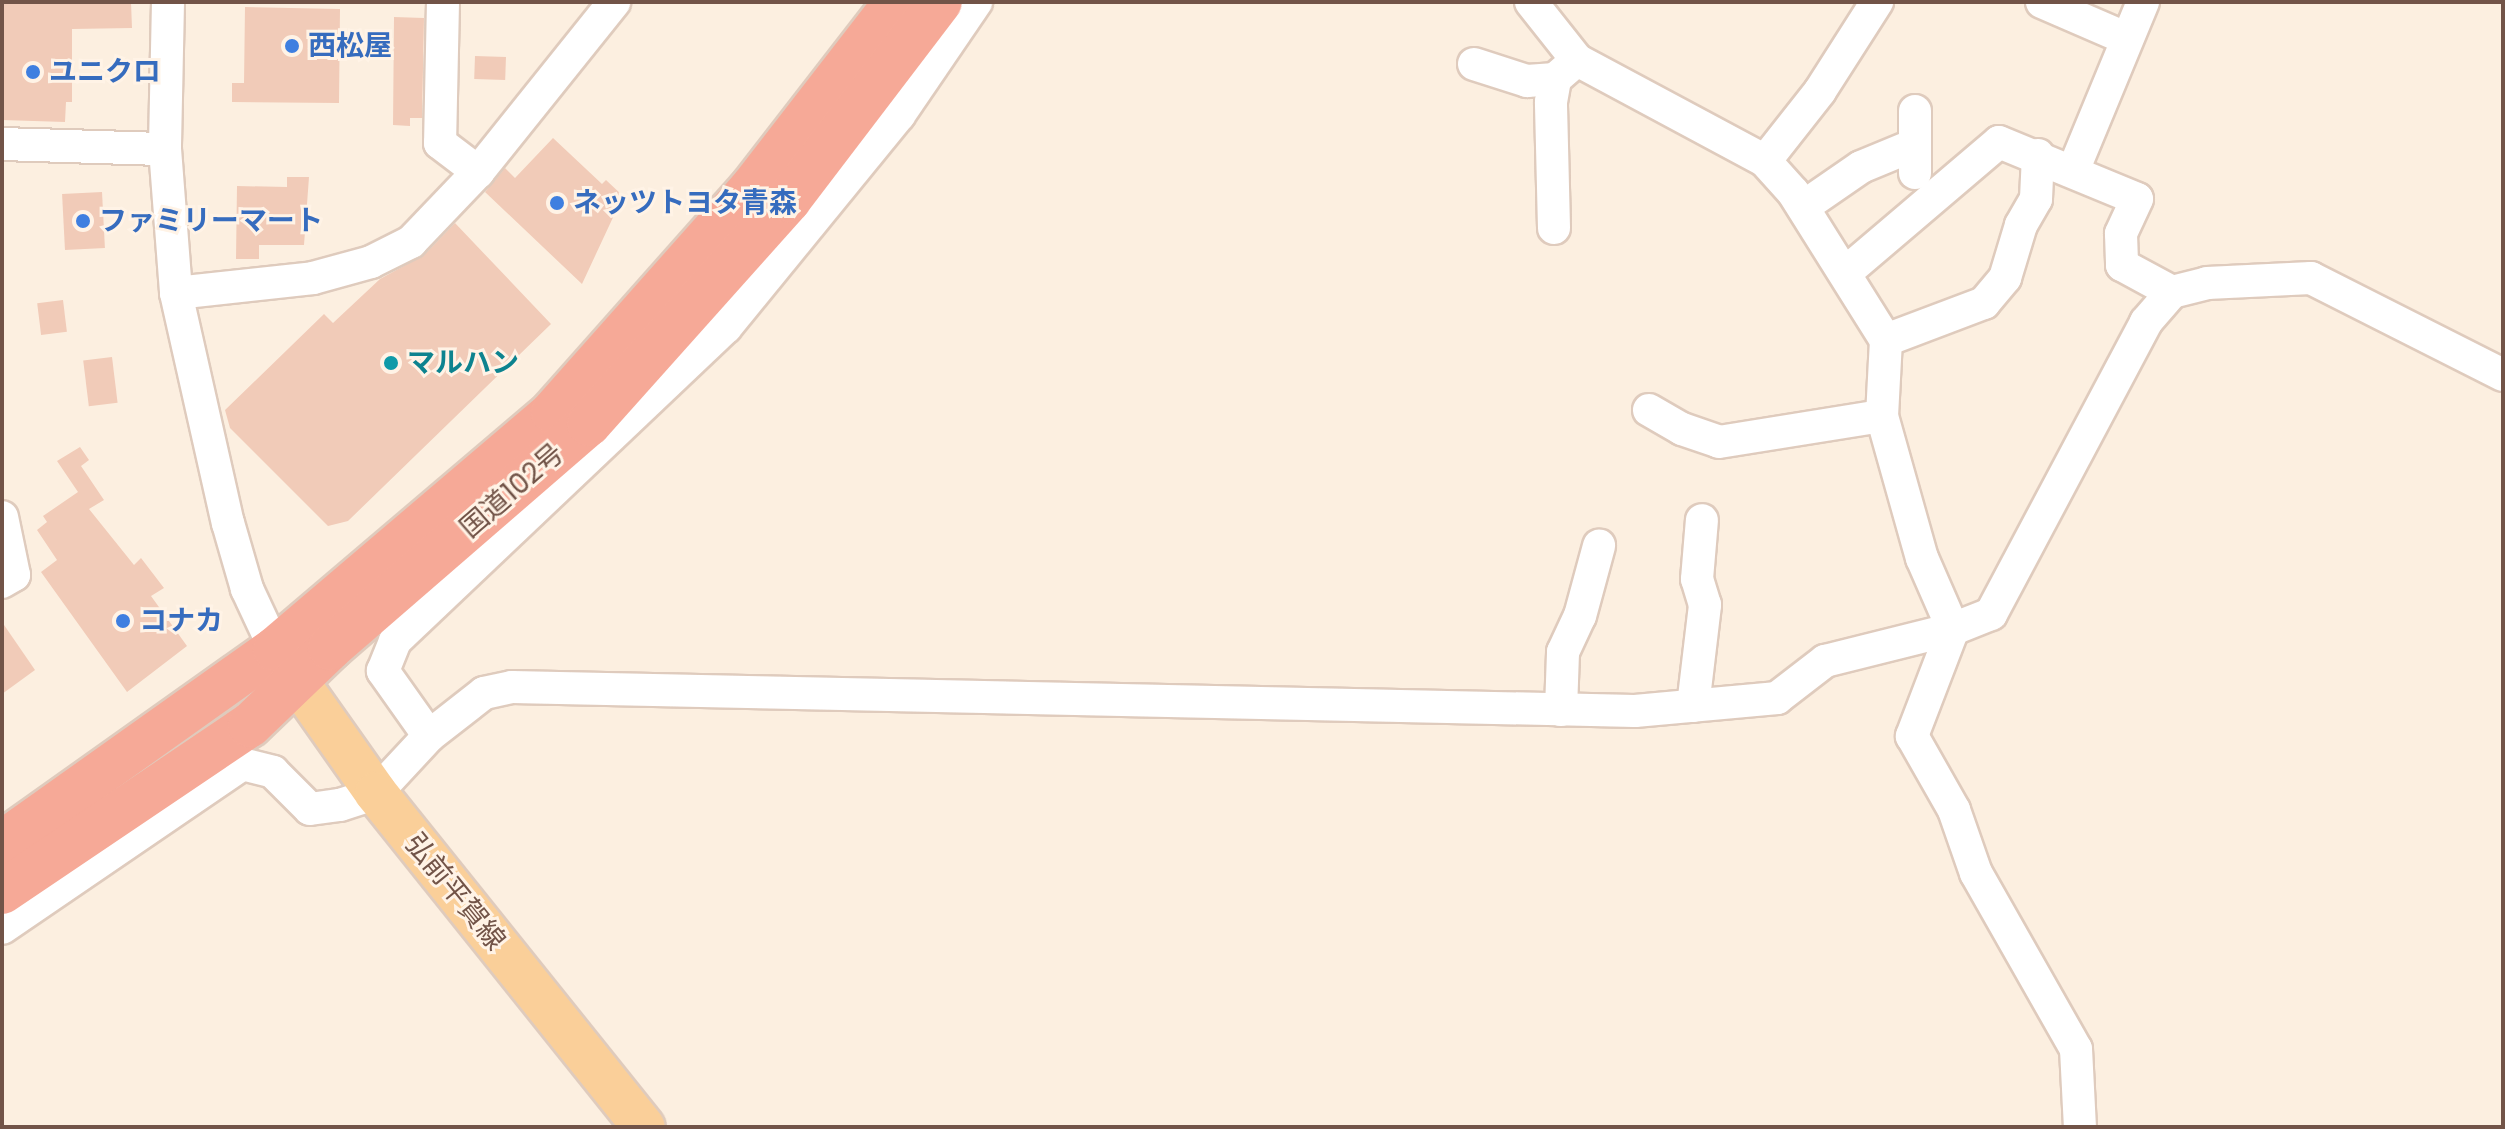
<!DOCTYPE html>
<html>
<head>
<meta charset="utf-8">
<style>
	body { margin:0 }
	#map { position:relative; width:2505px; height:1129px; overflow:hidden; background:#fcefe0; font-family:Poppins,"Noto Sans JP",sans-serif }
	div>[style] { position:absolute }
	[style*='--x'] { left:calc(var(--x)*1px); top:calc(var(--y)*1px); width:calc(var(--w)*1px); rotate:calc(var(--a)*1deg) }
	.building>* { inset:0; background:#f1cbb8; transform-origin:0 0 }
	.roads { filter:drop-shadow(2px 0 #dfcbbd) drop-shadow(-2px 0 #dfcbbd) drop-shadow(0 2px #dfcbbd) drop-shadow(0 -2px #dfcbbd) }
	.minor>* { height:32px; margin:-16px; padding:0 16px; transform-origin:16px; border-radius:16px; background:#fff }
	.major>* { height:42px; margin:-21px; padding:0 21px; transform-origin:21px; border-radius:21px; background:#facf99 }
	.highway>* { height:44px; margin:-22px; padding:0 22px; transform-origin:22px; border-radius:22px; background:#f6a997 }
	.dots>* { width:22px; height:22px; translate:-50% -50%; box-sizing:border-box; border:4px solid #fff3e6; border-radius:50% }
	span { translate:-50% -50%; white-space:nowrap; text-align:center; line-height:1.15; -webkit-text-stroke:6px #fff3e6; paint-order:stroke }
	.shop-label { font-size:28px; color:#366cbe; font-weight:700 }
	.left { translate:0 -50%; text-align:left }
	.culture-label { font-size:28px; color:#0d838f; font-weight:700 }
	.street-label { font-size:28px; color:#725448 }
	.frame { position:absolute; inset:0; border:4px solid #725448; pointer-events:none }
</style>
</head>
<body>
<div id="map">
	<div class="building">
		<i style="clip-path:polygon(2px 2px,131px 2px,132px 28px,72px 29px,72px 102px,66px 102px,65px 122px,2px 120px)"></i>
		<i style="clip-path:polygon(245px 7px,340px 9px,339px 103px,232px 102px,232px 83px,244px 83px)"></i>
		<i style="clip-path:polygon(394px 17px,424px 18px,422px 118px,410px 118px,410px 126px,393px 125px)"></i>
		<i style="left:475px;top:56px;width:31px;height:23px;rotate:2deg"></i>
		<i style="clip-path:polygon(553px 138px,602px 184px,606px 180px,623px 196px,582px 284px,485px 192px,505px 168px,515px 178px)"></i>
		<i style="clip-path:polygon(287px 177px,309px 177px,304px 245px,259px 245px,259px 259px,236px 259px,237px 186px,287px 187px)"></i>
		<i style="left:102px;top:192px;width:56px;height:40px;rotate:87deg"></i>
		<i style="clip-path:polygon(455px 223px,551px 324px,348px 521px,328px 526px,230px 428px,225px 410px,324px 314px,333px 323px,380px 279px,424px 255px)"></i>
		<i style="left:63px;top:300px;width:32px;height:26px;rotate:83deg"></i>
		<i style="left:112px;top:357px;width:46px;height:29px;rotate:83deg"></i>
		<i style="clip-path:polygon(80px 447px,89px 460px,81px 466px,104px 500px,89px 509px,134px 565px,141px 558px,164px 588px,151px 596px,187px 646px,127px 692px,41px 572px,57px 560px,37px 530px,47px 522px,43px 516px,78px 492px,57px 461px)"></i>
		<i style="clip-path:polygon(2px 622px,35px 670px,2px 694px)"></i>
	</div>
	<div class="roads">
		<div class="minor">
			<i style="--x:168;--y:2;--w:147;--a:91.2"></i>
			<i style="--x:165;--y:149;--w:144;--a:85.6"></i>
			<i style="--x:176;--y:293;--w:236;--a:77.3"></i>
			<i style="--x:228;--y:523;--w:69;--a:73.9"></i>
			<i style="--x:247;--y:589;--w:66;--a:65"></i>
			<i style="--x:443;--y:2;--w:141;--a:91.2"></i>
			<i style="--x:440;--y:143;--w:48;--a:37.3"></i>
			<i style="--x:1531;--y:2;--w:74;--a:51.6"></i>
			<i style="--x:1577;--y:60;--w:213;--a:28.2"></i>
			<i style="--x:1765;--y:161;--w:42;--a:47.9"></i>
			<i style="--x:1793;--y:192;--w:175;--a:57.9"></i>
			<i style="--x:1886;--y:340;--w:76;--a:93"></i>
			<i style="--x:1882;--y:416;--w:148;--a:74.3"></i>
			<i style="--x:1922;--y:558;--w:77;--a:66.4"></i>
			<i style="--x:1953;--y:629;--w:115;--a:111"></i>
			<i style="--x:1912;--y:736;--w:85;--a:60.4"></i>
			<i style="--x:1954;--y:810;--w:67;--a:70.8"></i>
			<i style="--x:1976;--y:873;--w:202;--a:60.4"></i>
			<i style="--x:2076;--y:1049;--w:78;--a:87.1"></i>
			<i style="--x:2042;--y:2;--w:90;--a:23.4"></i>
			<i style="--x:1474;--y:64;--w:56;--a:17.8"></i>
			<i style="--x:1527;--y:81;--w:28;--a:-4"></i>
			<i style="--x:2;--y:144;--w:163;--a:1.8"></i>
			<i style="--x:1765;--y:161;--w:89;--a:-51.8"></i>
			<i style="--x:1820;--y:91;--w:106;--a:-57.4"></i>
			<i style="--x:2073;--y:171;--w:183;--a:-67.5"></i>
			<i style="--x:1915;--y:173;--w:62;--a:-90"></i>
			<i style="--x:1803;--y:207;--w:70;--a:-34.6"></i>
			<i style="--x:1861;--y:167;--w:57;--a:-22.5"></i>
			<i style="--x:1554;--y:228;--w:126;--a:-91.4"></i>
			<i style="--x:1551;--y:102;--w:23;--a:-80"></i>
			<i style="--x:1555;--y:79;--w:29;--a:-41"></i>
			<i style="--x:1845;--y:273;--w:202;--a:-40.4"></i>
			<i style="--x:1999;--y:142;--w:149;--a:22.4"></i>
			<i style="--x:2137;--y:199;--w:38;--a:115"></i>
			<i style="--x:2121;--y:234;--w:31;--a:88"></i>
			<i style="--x:2122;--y:265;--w:57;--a:28.4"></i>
			<i style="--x:176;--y:293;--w:138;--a:-6.2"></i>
			<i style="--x:313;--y:278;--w:60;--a:-15.4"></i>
			<i style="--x:371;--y:262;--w:45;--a:-26.6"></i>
			<i style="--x:411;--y:242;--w:97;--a:-46.3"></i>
			<i style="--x:478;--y:172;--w:218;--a:-51.3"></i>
			<i style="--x:1886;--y:340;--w:105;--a:-20.7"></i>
			<i style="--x:1984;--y:303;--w:33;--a:-50"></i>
			<i style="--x:2005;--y:278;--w:55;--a:-73.2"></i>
			<i style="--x:2021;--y:225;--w:30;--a:-60"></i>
			<i style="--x:2036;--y:199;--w:44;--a:-87.4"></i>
			<i style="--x:1649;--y:410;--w:38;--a:30"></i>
			<i style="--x:1682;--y:429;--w:39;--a:19"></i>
			<i style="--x:1719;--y:442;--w:165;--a:-9.1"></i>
			<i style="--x:2;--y:517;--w:59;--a:78.3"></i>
			<i style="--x:14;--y:575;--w:14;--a:150"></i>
			<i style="--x:1693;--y:706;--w:102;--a:-83.2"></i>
			<i style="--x:1705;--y:605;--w:27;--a:-107"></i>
			<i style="--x:1697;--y:579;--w:59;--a:-85.2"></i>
			<i style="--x:1561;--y:710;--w:58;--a:-88"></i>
			<i style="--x:1563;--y:652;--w:40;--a:-65"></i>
			<i style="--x:1580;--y:616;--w:73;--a:-74.8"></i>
			<i style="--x:429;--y:736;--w:80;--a:-125.3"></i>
			<i style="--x:383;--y:671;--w:32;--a:-68"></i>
			<i style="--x:395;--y:641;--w:456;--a:-43.5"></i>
			<i style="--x:726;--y:327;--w:274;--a:-50.8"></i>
			<i style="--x:899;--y:115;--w:137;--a:-55.7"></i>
			<i style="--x:2;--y:928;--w:291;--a:-34.3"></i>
			<i style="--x:242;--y:764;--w:32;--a:14"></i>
			<i style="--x:273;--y:772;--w:52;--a:45"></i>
			<i style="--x:310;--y:809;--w:30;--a:-8"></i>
			<i style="--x:340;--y:805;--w:38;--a:-18"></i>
			<i style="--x:376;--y:793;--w:78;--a:-47.1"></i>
			<i style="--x:429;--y:736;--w:70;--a:-38"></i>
			<i style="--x:484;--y:693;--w:29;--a:-12"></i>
			<i style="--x:512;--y:687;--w:1123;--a:1.22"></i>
			<i style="--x:1635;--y:711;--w:143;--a:-5.2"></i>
			<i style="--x:1777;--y:698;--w:61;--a:-37.6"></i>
			<i style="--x:1825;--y:661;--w:132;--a:-14"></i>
			<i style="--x:1953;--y:629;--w:41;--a:-21.5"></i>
			<i style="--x:1991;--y:614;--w:331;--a:-62"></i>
			<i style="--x:2146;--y:322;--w:40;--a:-49"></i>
			<i style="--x:2172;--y:292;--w:36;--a:-14"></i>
			<i style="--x:2207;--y:283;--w:104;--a:-2.8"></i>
			<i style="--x:2311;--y:278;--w:215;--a:26.8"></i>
		</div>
		<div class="major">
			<i style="--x:278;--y:654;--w:170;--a:54.8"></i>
			<i style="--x:376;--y:793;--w:428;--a:51.3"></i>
		</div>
		<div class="highway">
			<i style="--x:2;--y:843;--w:335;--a:-35.4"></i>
			<i style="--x:275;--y:649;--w:365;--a:-40.4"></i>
			<i style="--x:553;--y:412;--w:298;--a:-48.4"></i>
			<i style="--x:751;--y:189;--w:237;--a:-52.2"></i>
			<i style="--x:2;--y:892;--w:299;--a:-34"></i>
			<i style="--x:250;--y:725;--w:111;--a:-43.9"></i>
			<i style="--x:330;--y:648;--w:342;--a:-40.9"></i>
			<i style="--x:589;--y:424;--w:300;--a:-48.2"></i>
			<i style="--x:789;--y:200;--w:249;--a:-52.7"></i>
		</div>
	</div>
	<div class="dots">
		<i style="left:292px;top:46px;background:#3f7fe0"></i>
		<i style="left:33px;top:72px;background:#3f7fe0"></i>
		<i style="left:557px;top:203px;background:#3f7fe0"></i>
		<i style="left:83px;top:221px;background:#3f7fe0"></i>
		<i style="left:391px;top:363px;background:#0f9aa8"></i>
		<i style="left:123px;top:621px;background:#3f7fe0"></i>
	</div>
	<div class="shop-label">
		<span class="left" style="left:308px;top:46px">西松屋</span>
		<span class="left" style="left:49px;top:72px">ユニクロ</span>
		<span class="left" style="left:573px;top:203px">ネッツトヨタ青森</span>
		<span class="left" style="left:99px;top:221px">ファミリーマート</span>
		<span class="left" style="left:139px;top:621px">コナカ</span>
	</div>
	<div class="culture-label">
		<span class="left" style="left:407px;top:363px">マルハン</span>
	</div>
	<div class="street-label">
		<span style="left:512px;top:491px;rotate:-41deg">国道102号</span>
		<span style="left:455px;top:892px;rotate:51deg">弘前平賀線</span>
	</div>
	<div class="frame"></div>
</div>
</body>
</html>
